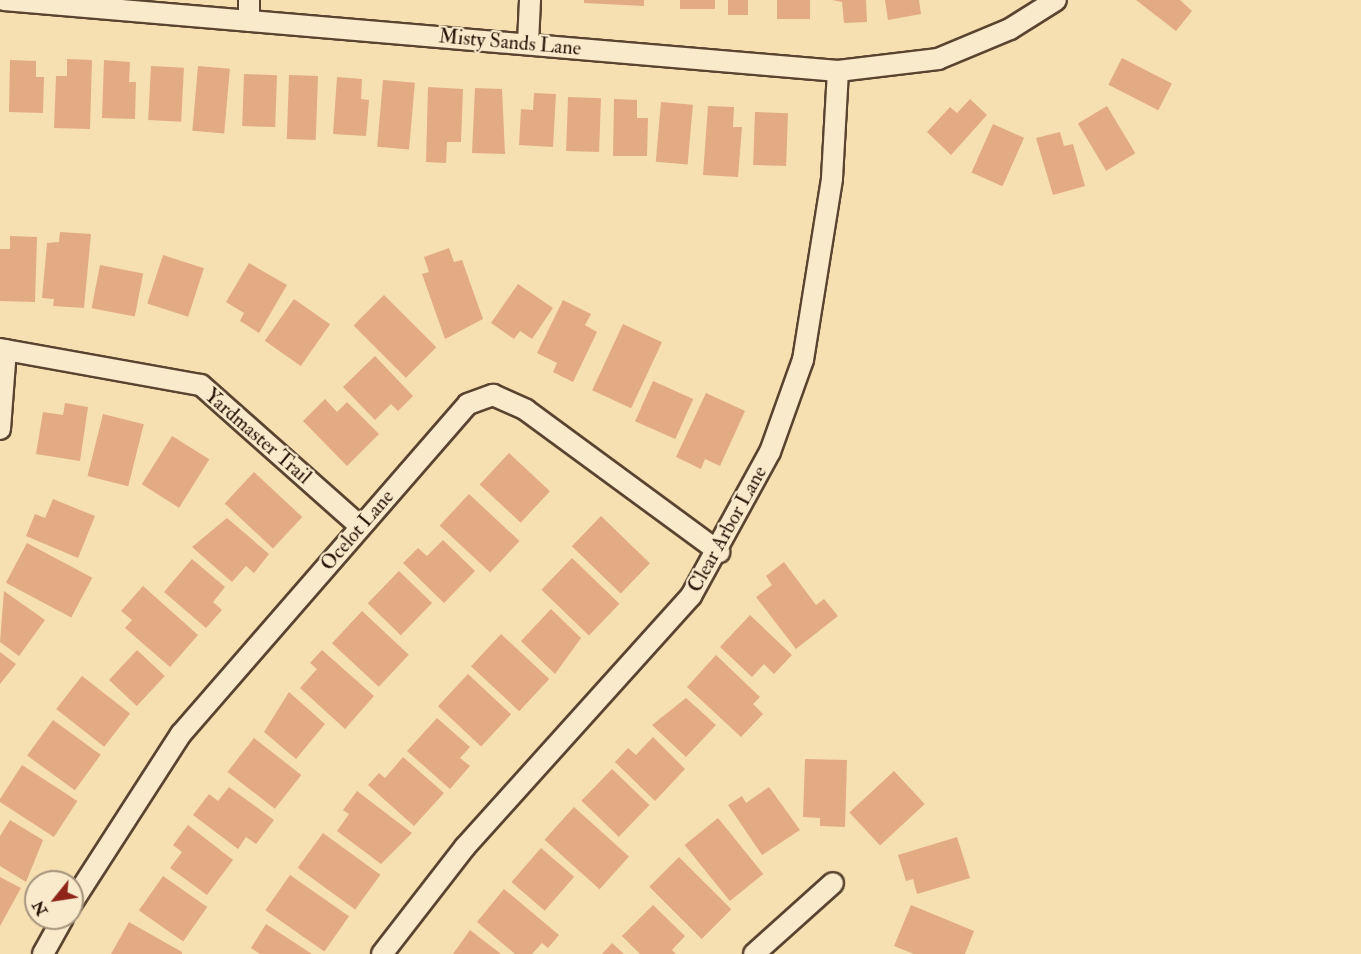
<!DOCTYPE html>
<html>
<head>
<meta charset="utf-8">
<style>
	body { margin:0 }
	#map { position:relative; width:1361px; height:954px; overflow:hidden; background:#f6dfb1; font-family:"IM FELL Double Pica",serif }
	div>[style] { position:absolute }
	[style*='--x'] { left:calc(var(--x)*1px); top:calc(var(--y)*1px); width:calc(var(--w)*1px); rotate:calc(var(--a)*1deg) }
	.building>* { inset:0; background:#e3ab84; transform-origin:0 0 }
	.roads { filter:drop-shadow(2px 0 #5a4430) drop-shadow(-2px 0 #5a4430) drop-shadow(0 2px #5a4430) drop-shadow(0 -2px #5a4430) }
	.minor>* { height:20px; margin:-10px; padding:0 10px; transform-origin:10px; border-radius:10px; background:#f9eacc }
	span { translate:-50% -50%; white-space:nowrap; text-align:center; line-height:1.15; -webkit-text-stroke:4.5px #f9eacc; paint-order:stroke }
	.street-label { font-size:20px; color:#261105 }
	.north { position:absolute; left:24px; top:870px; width:60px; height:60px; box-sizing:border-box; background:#f9eacc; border:2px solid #a5937c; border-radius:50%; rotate:240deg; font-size:16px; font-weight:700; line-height:24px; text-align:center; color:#261105 }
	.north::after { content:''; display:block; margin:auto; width:21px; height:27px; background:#8f2418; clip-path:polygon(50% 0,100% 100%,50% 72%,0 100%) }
</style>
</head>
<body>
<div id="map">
	<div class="building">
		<i style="clip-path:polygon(584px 0,644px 0,644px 6px,584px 3px)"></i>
		<i style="left:680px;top:0;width:35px;height:9px"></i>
		<i style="left:728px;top:0;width:20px;height:15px"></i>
		<i style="left:777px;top:0;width:33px;height:19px"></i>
		<i style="clip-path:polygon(832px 0,866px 0,867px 22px,844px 23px,842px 2px)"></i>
		<i style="clip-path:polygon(885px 0,919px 0,921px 14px,888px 20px)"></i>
		<i style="clip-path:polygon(1136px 0,1180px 0,1192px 11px,1176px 31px)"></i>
		<i style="left:1122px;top:58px;width:56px;height:30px;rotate:27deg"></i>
		<i style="clip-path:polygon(67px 59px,92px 60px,90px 129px,54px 128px,56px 76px,67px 76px)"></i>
		<i style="clip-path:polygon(10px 60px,36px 61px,36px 77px,44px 77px,43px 113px,9px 112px)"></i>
		<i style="clip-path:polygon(104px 60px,130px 62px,129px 82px,136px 82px,135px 119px,102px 118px)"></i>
		<i style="left:151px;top:66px;width:33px;height:54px;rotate:3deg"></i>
		<i style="left:198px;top:66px;width:32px;height:65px;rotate:5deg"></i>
		<i style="left:244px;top:74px;width:33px;height:52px;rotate:2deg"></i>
		<i style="left:289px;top:75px;width:29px;height:64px;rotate:2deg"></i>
		<i style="clip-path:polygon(337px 77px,362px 79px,361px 99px,369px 100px,366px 136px,333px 134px)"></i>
		<i style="left:383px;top:80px;width:32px;height:67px;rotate:5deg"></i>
		<i style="clip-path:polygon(428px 87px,463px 89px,461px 142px,447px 142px,446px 163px,426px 162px)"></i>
		<i style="clip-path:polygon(475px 88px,502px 89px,505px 154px,472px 153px)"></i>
		<i style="clip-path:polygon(534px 93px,556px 94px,553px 147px,519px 145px,521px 109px,533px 110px)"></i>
		<i style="left:568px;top:97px;width:33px;height:54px;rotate:2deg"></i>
		<i style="clip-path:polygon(614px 99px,637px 100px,637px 118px,648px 118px,647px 156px,613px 156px)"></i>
		<i style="clip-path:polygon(970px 99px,987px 115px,951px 155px,927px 132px,950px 107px,957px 113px)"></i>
		<i style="left:661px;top:102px;width:32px;height:60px;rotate:5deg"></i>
		<i style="clip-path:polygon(708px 106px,734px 107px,733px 127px,742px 127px,738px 177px,703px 175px)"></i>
		<i style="left:1107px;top:106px;width:55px;height:34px;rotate:59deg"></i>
		<i style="left:755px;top:112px;width:33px;height:53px;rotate:2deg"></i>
		<i style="left:993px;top:124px;width:34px;height:53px;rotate:24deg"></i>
		<i style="clip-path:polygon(1060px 132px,1064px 146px,1073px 144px,1085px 186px,1053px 195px,1036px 138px)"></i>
		<i style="clip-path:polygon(60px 232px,91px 234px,84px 308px,53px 306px,54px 299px,42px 298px,47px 243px,59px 242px)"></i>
		<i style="clip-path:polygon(10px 236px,37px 237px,35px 302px,0 301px,0 249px,10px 249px)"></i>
		<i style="clip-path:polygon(449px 248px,454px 262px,462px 260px,483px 319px,445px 339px,422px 274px,429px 272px,424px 257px)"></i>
		<i style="left:163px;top:255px;width:43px;height:51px;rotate:18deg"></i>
		<i style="clip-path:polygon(249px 263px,287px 285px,259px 333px,240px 321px,244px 313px,226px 302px)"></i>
		<i style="left:100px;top:265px;width:44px;height:44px;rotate:11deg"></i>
		<i style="clip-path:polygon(518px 284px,553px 308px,532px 339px,520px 331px,514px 339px,491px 323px)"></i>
		<i style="left:384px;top:295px;width:74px;height:43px;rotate:45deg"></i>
		<i style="left:294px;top:299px;width:44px;height:51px;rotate:35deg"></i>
		<i style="clip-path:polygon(563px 300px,591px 314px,585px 325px,597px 332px,573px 382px,553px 372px,557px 363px,537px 353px)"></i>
		<i style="left:623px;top:324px;width:43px;height:73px;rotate:25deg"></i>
		<i style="clip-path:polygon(375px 356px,413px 396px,398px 411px,391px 404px,375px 420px,343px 387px)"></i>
		<i style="left:653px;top:381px;width:44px;height:44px;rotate:24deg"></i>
		<i style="clip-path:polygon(706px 393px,745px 411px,720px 466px,705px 459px,701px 469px,676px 457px)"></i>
		<i style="clip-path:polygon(325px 399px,337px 412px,347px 402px,379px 434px,347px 466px,303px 421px)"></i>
		<i style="clip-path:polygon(65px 403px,88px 407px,80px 461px,36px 454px,43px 412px,63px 415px)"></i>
		<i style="left:103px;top:414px;width:42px;height:64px;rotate:14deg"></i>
		<i style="left:172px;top:436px;width:44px;height:57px;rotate:32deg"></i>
		<i style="left:509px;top:453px;width:56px;height:43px;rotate:43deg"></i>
		<i style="left:254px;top:472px;width:66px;height:43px;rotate:43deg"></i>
		<i style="left:469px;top:494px;width:69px;height:43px;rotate:43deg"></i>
		<i style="clip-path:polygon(53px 499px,95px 516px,78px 558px,26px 536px,35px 514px,45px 518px)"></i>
		<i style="left:601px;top:516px;width:68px;height:42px;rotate:44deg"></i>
		<i style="clip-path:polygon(227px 518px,269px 554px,254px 573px,246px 566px,232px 582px,192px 547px)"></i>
		<i style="clip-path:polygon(443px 540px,475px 571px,444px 603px,403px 563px,418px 548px,427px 556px)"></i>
		<i style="left:27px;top:543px;width:74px;height:45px;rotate:28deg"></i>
		<i style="left:572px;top:558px;width:66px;height:44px;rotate:44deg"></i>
		<i style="clip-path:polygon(192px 559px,225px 587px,213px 602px,222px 610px,206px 628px,164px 592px)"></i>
		<i style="clip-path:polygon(784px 562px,816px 605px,824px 599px,838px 616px,796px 649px,756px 597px,772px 585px,766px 576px)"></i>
		<i style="left:399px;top:571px;width:46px;height:45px;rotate:44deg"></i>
		<i style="clip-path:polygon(143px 586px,198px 635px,170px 667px,125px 628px,132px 620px,121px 611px)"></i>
		<i style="clip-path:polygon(4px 591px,45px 620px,19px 656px,0 642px)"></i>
		<i style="clip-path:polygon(551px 609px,581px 638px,555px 674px,521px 641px)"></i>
		<i style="left:362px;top:611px;width:64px;height:44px;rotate:43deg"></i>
		<i style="clip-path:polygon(750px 615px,792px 655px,774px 674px,764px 664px,752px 677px,720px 647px)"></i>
		<i style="left:501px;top:634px;width:66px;height:44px;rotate:43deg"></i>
		<i style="left:137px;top:650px;width:38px;height:41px;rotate:43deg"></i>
		<i style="clip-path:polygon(322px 650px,374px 696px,345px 729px,300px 688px,317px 669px,310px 663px)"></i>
		<i style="clip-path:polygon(0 652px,16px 664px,0 684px)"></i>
		<i style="clip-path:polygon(716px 655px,760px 697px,753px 704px,763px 714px,741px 737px,687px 687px)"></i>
		<i style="left:468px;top:674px;width:59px;height:44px;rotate:43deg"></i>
		<i style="left:82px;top:676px;width:61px;height:42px;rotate:38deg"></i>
		<i style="clip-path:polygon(289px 692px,325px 724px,296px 759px,264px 732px)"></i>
		<i style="clip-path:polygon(686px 698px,716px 725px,686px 757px,652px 725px)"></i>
		<i style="clip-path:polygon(437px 718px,470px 747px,460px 758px,470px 766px,450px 789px,407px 751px)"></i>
		<i style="left:53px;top:720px;width:59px;height:44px;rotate:36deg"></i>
		<i style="clip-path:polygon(653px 737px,685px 769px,655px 801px,615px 762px,628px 748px,636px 755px)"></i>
		<i style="left:254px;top:738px;width:60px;height:43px;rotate:38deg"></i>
		<i style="clip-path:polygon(403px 757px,444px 793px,414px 826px,368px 785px,379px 773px,385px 778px)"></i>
		<i style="clip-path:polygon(805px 759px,847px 760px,845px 827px,820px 826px,820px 818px,803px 817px)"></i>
		<i style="left:22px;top:765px;width:66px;height:43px;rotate:33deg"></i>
		<i style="left:612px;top:769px;width:52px;height:44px;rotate:44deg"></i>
		<i style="left:894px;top:771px;width:45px;height:61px;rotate:47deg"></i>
		<i style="clip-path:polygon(229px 787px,274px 820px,256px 844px,246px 837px,238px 849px,193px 815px,209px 794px,218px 801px)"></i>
		<i style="clip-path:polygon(769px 787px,800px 830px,762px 855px,728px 805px,742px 796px,746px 803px)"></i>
		<i style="clip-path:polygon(357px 791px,412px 833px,381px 864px,337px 831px,349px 814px,343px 810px)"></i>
		<i style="left:574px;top:807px;width:74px;height:44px;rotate:42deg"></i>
		<i style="left:718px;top:818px;width:72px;height:43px;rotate:51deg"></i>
		<i style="clip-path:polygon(10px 820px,43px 840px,26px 882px,0 866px,0 836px)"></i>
		<i style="clip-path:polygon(188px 825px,233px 860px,207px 895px,170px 868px,182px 852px,173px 845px)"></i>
		<i style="left:323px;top:833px;width:71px;height:43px;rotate:36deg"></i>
		<i style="clip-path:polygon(957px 837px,970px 878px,917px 894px,913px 879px,906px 881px,898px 855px)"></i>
		<i style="left:541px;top:848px;width:44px;height:45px;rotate:41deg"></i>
		<i style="left:679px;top:857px;width:74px;height:42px;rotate:45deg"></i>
		<i style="left:290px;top:875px;width:72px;height:43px;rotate:35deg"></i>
		<i style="left:163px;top:876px;width:54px;height:42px;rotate:35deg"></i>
		<i style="clip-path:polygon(0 877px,21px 888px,0 926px)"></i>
		<i style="clip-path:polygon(504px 889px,559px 935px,548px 948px,542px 943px,532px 954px,515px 954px,477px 922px)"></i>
		<i style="clip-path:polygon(653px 905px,685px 936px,672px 950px,676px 954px,640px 954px,622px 936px)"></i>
		<i style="clip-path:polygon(911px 905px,974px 931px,965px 954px,914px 954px,894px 946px)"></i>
		<i style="clip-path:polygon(129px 922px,182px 952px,182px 954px,111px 954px)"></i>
		<i style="clip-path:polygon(266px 924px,312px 954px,260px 954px,251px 948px)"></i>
		<i style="clip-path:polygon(470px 930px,501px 954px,453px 954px)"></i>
		<i style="clip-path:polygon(612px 943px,624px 954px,602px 954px)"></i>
	</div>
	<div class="roads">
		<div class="minor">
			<i style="--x:4;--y:0;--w:837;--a:4.87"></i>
			<i style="--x:838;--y:71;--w:101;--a:-6.8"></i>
			<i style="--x:938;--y:59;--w:78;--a:-22.6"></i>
			<i style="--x:1010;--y:29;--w:54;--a:-32.2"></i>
			<i style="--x:249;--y:21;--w:21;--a:-90"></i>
			<i style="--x:528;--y:43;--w:43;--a:-87.3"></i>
			<i style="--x:0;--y:349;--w:204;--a:10.2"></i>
			<i style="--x:201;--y:385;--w:213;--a:41.6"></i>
			<i style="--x:0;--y:429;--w:79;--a:-85.7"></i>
			<i style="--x:72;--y:903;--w:201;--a:-57.2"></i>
			<i style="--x:181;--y:734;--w:437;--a:-49"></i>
			<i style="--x:468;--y:404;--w:27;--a:-20"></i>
			<i style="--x:493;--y:395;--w:36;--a:24"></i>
			<i style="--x:526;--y:410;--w:240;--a:36.3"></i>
			<i style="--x:43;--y:954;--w:41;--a:-60.9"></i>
			<i style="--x:382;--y:954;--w:135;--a:-52.2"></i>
			<i style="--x:465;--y:847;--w:338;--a:-48"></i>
			<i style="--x:691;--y:596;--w:164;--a:-61.3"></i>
			<i style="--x:770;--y:452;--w:98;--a:-70.3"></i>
			<i style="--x:803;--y:360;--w:184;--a:-80.9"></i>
			<i style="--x:832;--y:178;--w:107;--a:-86.8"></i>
			<i style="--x:754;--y:954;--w:106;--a:-41.9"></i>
		</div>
	</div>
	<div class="street-label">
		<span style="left:510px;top:42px;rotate:5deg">Misty Sands Lane</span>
		<span style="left:258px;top:436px;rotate:41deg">Yardmaster Trail</span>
		<span style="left:727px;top:529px;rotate:-61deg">Clear Arbor Lane</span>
		<span style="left:357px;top:530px;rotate:-49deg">Ocelot Lane</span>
	</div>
	<div class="north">N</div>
</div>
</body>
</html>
